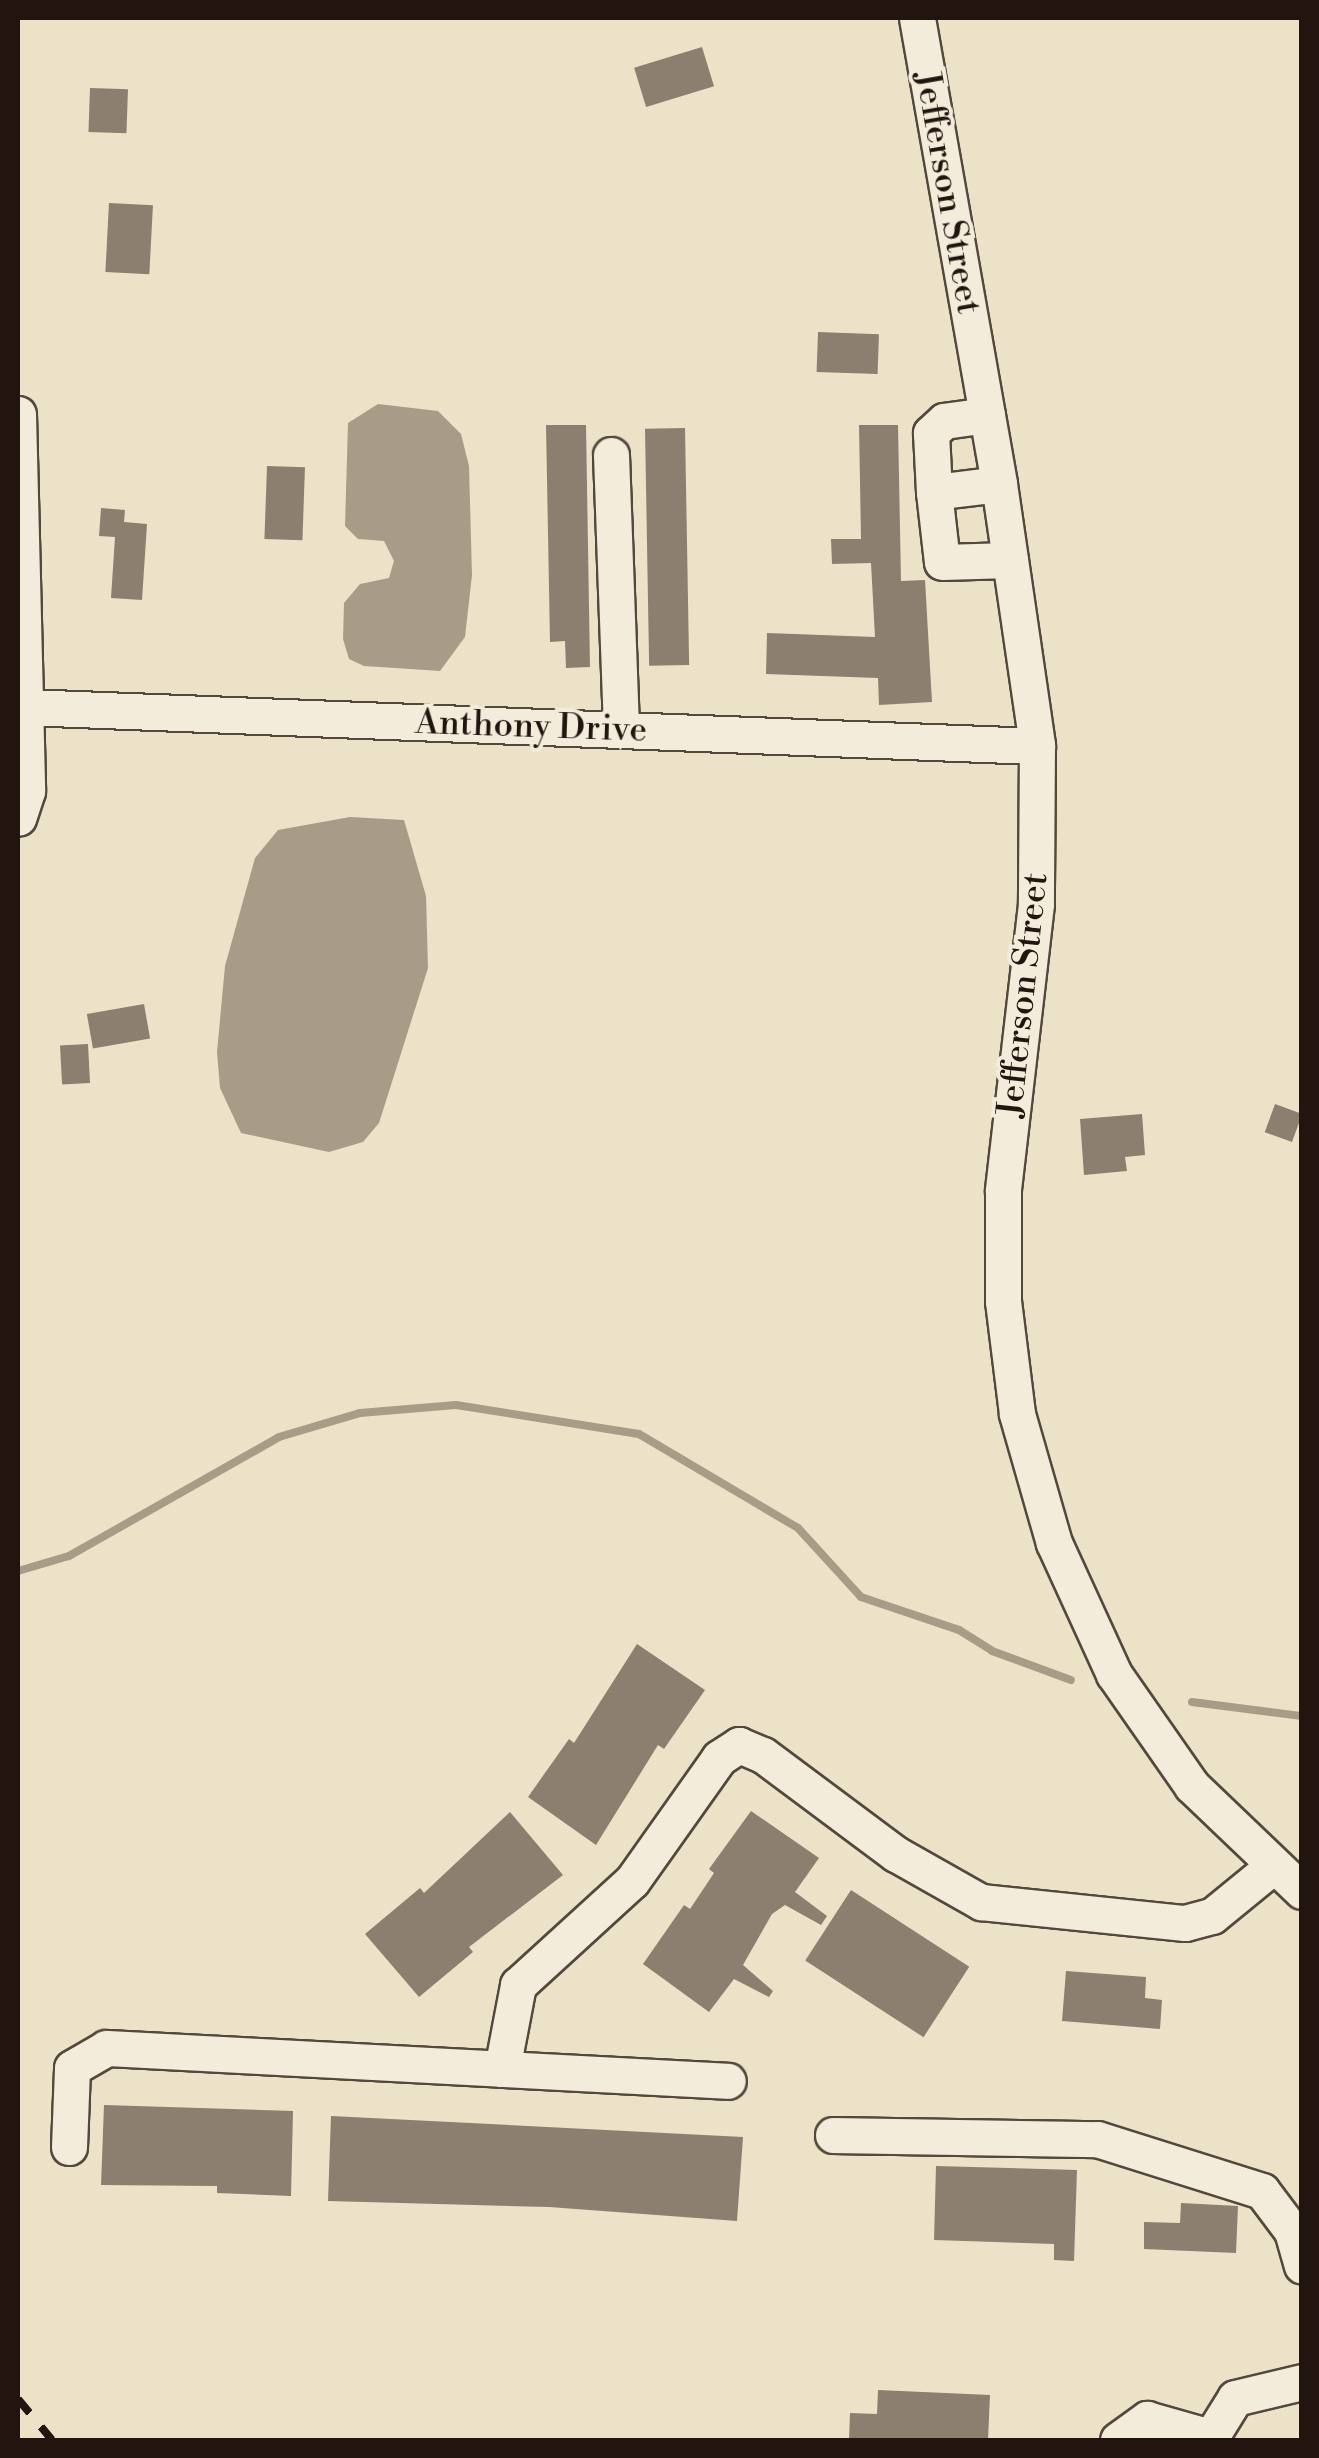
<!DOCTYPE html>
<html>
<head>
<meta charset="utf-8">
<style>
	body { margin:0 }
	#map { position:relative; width:1319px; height:2458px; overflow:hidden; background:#ece2c7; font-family:"Libre Bodoni",serif }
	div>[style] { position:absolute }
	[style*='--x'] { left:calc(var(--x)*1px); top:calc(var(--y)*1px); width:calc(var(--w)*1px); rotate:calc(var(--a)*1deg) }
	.water>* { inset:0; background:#a79c88 }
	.stream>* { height:8px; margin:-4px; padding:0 4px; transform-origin:4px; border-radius:4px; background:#a79c88 }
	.building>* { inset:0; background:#8b7f6f; transform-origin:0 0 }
	.roads { filter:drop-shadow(2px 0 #54483d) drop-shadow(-2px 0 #54483d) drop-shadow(0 2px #54483d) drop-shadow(0 -2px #54483d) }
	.minor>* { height:35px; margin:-17.5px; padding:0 17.5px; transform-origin:17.5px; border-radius:17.5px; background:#f3ecdb }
	.rail>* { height:8px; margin-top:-4px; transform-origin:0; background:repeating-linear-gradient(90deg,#22140f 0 18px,transparent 0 36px) }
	span { translate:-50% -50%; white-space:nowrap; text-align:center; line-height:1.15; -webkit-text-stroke:8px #f3ecdb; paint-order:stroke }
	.street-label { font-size:35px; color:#22140f }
	.frame { position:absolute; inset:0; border:20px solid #22140f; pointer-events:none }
</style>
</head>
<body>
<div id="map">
	<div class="water">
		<i style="clip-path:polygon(378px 404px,438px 411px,461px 434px,469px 466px,472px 575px,465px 637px,440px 671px,364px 666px,349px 659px,343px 639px,344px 603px,360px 584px,389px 578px,394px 561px,384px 541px,358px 539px,345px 526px,348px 423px)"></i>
		<i style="clip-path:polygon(350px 817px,404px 820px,426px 896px,428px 968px,379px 1123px,363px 1142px,329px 1152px,241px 1133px,220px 1088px,217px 1052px,225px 966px,255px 858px,278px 830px)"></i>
	</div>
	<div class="stream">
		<i style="--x:18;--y:1571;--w:53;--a:-16.4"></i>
		<i style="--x:69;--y:1556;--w:241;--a:-29.5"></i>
		<i style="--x:279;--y:1437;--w:84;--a:-16.5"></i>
		<i style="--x:360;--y:1413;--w:96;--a:-4.8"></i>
		<i style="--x:456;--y:1405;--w:185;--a:9"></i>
		<i style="--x:639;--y:1434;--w:185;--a:30.6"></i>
		<i style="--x:798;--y:1528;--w:93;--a:47.6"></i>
		<i style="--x:861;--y:1597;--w:103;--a:18.6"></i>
		<i style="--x:959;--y:1630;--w:39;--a:32"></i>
		<i style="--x:992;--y:1651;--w:84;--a:20.2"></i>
		<i style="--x:1192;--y:1702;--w:111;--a:7.3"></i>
	</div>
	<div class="building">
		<i style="left:702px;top:47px;width:41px;height:71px;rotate:73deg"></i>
		<i style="left:90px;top:88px;width:38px;height:44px;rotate:2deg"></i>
		<i style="left:109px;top:203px;width:44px;height:69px;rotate:3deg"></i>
		<i style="left:818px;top:332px;width:61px;height:40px;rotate:2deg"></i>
		<i style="clip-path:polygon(546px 425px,586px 425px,590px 667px,566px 668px,565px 641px,550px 642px)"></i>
		<i style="clip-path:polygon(859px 425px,898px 425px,901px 581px,925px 580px,932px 702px,879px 705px,878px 678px,766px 674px,767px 633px,875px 637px,871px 563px,832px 564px,831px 539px,861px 539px)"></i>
		<i style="left:685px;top:428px;width:237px;height:40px;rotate:89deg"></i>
		<i style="left:267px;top:466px;width:38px;height:73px;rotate:2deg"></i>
		<i style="clip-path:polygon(101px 508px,125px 510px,124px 522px,147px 524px,142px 600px,111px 598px,115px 537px,99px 536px)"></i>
		<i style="left:144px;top:1004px;width:35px;height:58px;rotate:80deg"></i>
		<i style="left:88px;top:1044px;width:39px;height:28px;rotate:87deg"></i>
		<i style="left:1275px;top:1104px;width:29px;height:30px;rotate:20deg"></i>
		<i style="clip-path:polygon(1142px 1114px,1145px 1155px,1125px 1157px,1127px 1171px,1084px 1175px,1080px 1119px)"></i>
		<i style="clip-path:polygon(637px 1644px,705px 1690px,664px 1749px,658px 1745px,596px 1845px,528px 1797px,569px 1739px,574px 1743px)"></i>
		<i style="clip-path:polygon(751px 1811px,819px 1858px,795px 1892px,827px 1916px,821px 1925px,785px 1905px,772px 1914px,743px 1965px,773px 1991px,769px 1997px,734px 1979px,709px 2012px,643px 1964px,684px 1905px,690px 1909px,714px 1873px,709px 1869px)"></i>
		<i style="clip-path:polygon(510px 1812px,563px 1875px,469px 1947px,473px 1952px,419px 1997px,365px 1934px,420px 1888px,424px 1893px)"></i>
		<i style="left:851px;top:1890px;width:141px;height:84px;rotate:33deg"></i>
		<i style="clip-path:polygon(1066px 1971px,1146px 1977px,1145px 1998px,1162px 2000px,1160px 2029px,1062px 2021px)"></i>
		<i style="clip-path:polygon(104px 2105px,293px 2111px,291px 2196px,217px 2193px,217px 2186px,101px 2185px)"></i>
		<i style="clip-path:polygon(331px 2116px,743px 2137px,737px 2221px,549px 2207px,328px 2201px)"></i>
		<i style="clip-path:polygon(936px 2166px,1077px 2170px,1074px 2261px,1054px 2260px,1054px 2244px,934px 2240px)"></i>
		<i style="clip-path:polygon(1181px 2203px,1238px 2206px,1236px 2253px,1144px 2249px,1144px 2222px,1180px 2223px)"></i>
		<i style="clip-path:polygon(878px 2390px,990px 2395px,988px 2440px,849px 2440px,850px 2413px,877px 2414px)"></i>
	</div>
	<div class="roads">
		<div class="minor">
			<i style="--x:917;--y:18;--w:473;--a:80"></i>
			<i style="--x:999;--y:484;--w:265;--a:81.7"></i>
			<i style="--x:1037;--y:746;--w:158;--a:90.4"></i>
			<i style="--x:1036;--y:904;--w:289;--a:96.6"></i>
			<i style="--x:1003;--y:1191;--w:110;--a:90"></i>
			<i style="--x:1003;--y:1301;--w:114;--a:82.9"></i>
			<i style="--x:1017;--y:1414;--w:134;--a:74"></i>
			<i style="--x:1054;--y:1543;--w:144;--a:65.4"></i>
			<i style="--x:1114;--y:1674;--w:136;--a:55.1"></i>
			<i style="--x:1192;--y:1786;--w:152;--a:43.7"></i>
			<i style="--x:18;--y:414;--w:377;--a:88.6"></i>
			<i style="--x:27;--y:791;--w:28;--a:108"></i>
			<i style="--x:987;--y:415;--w:43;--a:172.1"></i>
			<i style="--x:944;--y:421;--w:18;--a:137"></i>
			<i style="--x:931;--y:433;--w:59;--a:87.1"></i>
			<i style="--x:934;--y:492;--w:65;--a:-7"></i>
			<i style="--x:611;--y:455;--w:275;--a:87.9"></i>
			<i style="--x:934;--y:492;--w:70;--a:83.5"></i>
			<i style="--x:942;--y:562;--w:68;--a:-1.7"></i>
			<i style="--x:25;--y:707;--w:1013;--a:2.21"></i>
			<i style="--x:502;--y:2069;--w:226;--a:3"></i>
			<i style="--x:833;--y:2135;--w:264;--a:0.9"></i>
			<i style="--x:1097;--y:2139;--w:173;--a:17.5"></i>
			<i style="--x:1262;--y:2191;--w:50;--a:53.1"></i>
			<i style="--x:1292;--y:2231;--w:36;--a:74"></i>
			<i style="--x:69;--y:2147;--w:79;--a:-87.8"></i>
			<i style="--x:72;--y:2068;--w:39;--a:-30"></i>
			<i style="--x:106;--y:2048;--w:397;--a:3"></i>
			<i style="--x:502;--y:2069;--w:86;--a:-79.2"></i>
			<i style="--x:518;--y:1985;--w:154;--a:-42.4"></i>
			<i style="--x:632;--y:1881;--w:151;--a:-54.7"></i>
			<i style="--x:719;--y:1758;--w:24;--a:-33"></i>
			<i style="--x:739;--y:1745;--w:26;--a:23"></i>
			<i style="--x:763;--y:1755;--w:166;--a:36.7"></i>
			<i style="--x:896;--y:1854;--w:98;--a:29.5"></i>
			<i style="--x:981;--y:1902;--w:205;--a:5.9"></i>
			<i style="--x:1185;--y:1923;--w:28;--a:-15"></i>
			<i style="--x:1212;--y:1916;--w:79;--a:-39.3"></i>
			<i style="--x:1118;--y:2440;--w:36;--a:-36"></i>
			<i style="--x:1147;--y:2419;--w:66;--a:15.9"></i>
			<i style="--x:1209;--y:2440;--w:49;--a:-58.2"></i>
			<i style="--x:1235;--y:2398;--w:69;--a:-13.4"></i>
		</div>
	</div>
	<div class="rail">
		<i style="--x:18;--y:2399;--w:53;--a:50.3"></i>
	</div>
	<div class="street-label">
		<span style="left:947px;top:193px;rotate:80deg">Jefferson Street</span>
		<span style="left:531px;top:727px;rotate:2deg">Anthony Drive</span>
		<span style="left:1024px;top:995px;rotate:-84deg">Jefferson Street</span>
	</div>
	<div class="frame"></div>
</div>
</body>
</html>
